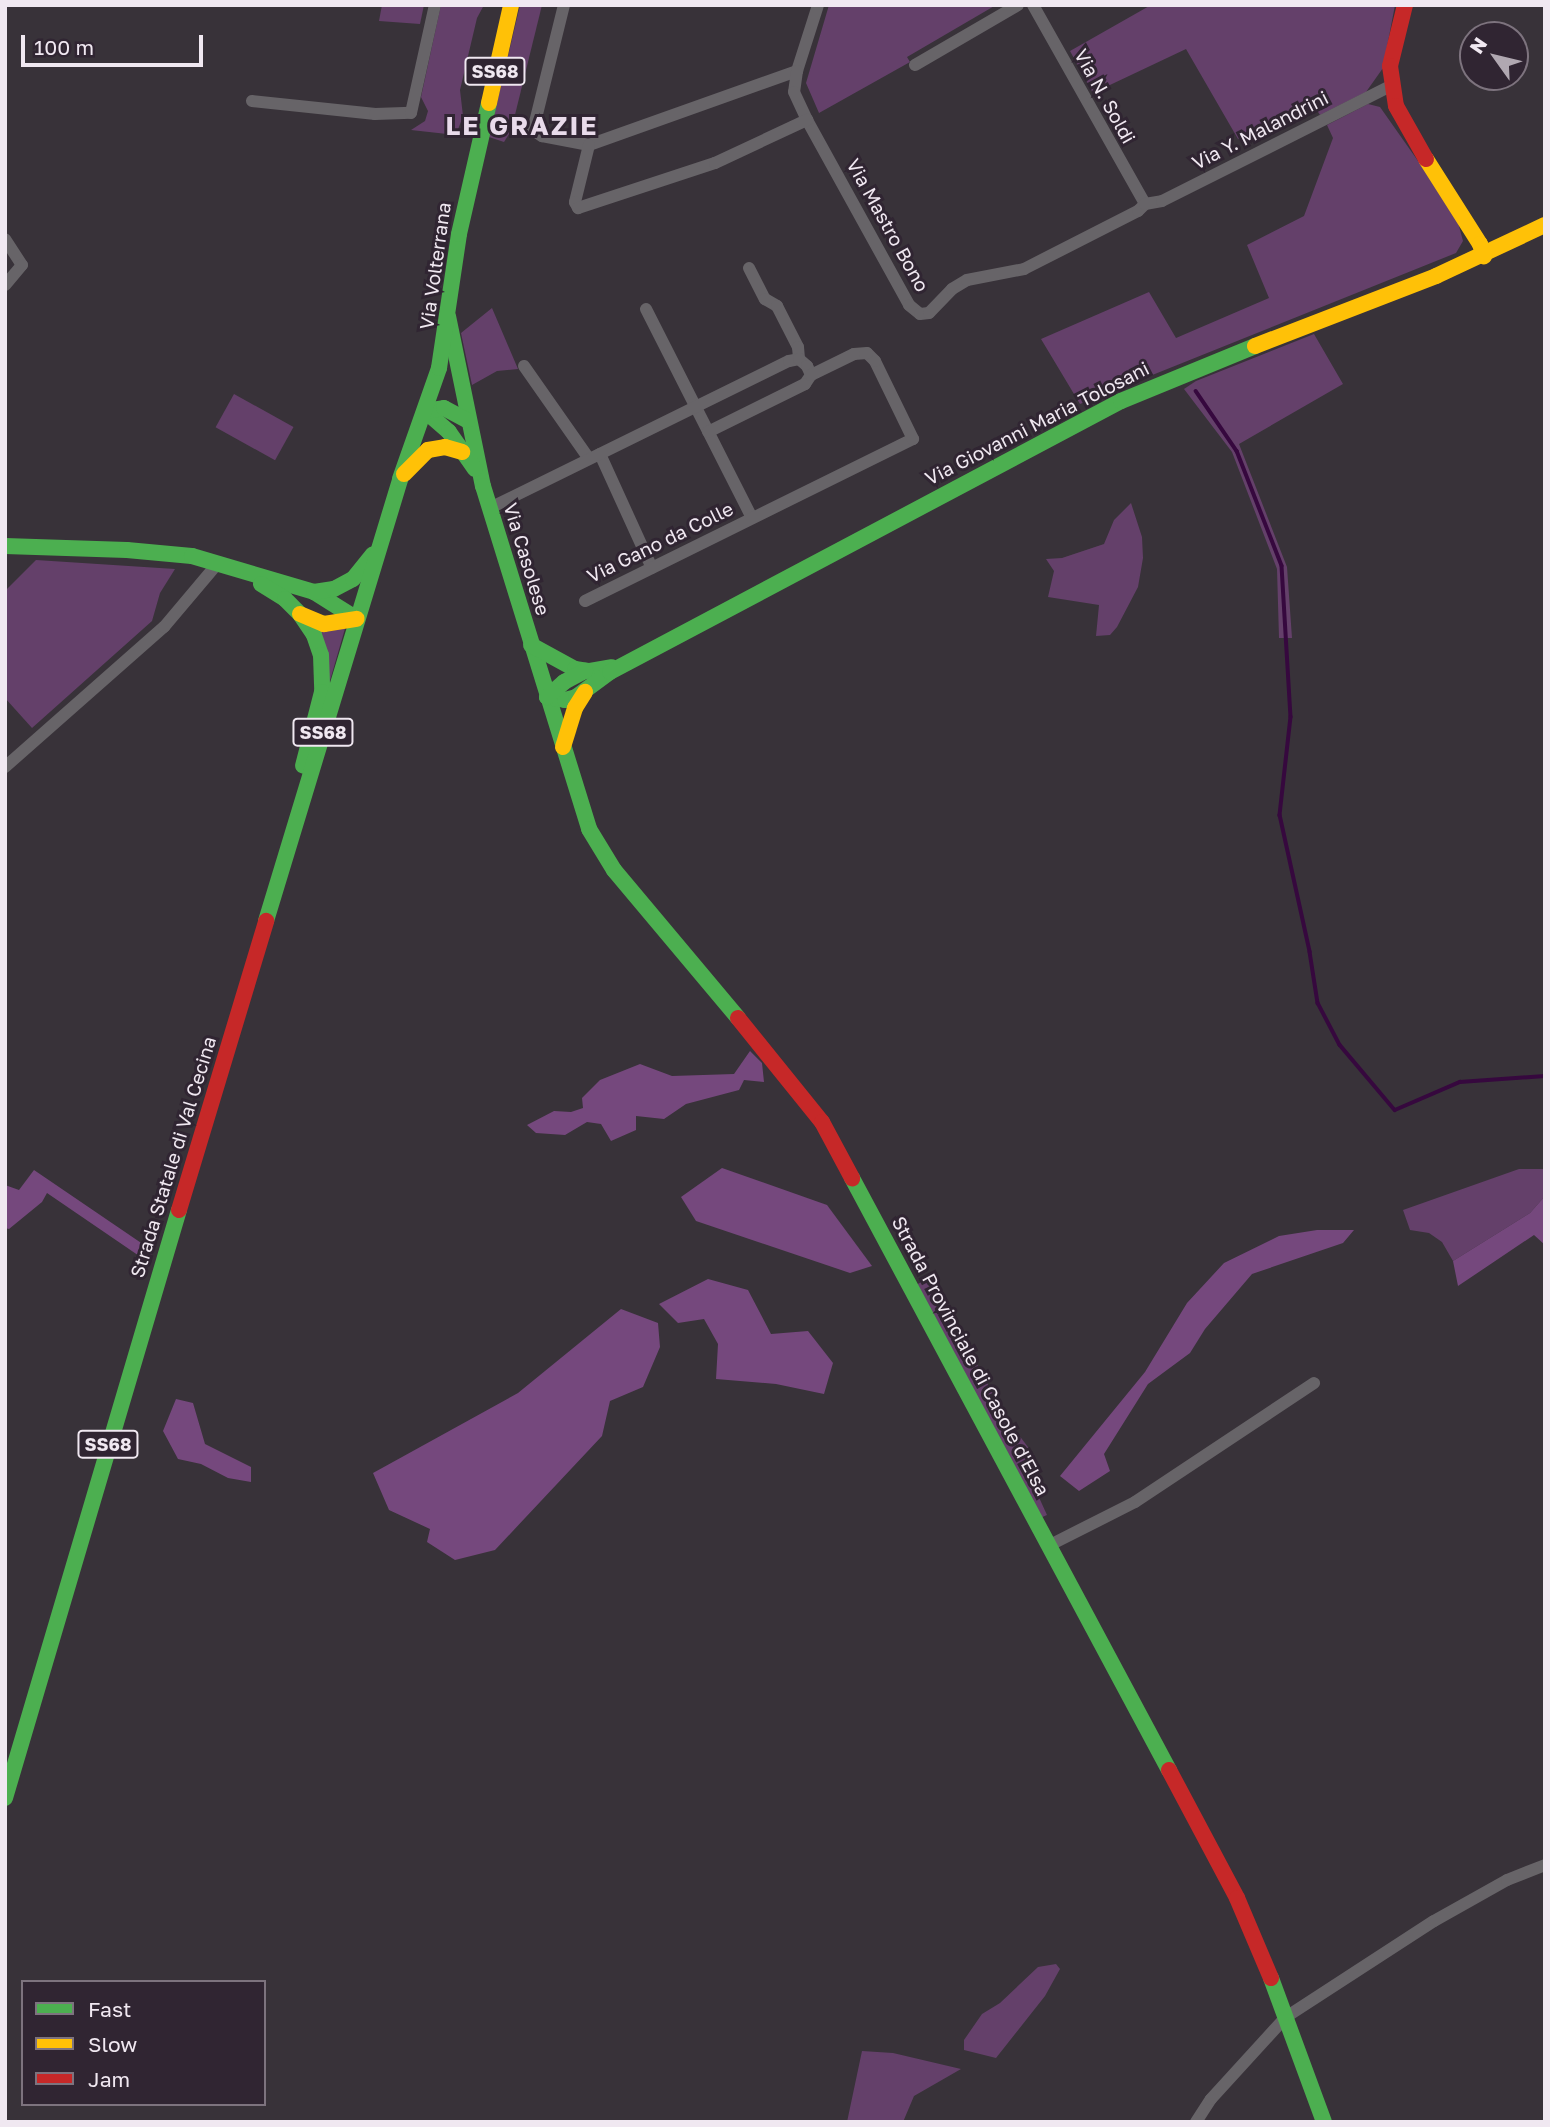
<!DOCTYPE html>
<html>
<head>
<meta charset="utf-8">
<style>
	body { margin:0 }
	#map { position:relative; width:1550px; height:2127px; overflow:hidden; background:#383239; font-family:"Golos Text",sans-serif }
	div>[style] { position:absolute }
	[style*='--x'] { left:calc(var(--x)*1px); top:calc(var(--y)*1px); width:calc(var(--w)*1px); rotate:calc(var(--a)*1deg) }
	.green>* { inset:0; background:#64406a; transform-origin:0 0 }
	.forest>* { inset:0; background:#75487d }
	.stream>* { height:3.5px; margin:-1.75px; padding:0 1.75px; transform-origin:1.75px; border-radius:1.75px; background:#36083e }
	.street>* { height:12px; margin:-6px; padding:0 6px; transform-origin:6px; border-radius:6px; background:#676468 }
	.fast>* { height:16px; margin:-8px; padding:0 8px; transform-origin:8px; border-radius:8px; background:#4caf50 }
	.slow>* { height:16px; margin:-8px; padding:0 8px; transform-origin:8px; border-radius:8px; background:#ffc107 }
	.jam>* { height:16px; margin:-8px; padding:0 8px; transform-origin:8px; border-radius:8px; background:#c62828 }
	span { translate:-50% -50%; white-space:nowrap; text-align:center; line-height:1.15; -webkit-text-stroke:6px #302532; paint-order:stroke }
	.shield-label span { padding:2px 5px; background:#302532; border:2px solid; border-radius:5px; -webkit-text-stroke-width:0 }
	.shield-label { font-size:18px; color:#f0e8f1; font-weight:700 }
	.street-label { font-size:19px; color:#f0e8f1 }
	.district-label { font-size:26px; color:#e9dbeb; font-weight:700; letter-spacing:2px }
	.frame { position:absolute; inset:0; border:7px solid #f0e8f1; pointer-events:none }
	.legend { position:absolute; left:21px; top:1980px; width:245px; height:126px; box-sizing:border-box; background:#302532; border:2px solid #7d737e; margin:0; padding:9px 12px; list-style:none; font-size:21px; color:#f0e8f1 }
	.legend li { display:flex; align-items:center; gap:14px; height:35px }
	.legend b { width:35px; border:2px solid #7d737e }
	.north { position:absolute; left:1459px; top:21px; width:70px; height:70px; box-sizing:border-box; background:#302532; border:2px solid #7d737e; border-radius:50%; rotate:304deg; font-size:19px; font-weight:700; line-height:28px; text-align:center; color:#f0e8f1 }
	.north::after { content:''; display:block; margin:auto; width:24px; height:32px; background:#b0a8b1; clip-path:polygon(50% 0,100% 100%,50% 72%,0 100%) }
	.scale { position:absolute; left:21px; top:35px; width:182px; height:32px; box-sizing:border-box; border:4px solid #f0e8f1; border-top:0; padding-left:9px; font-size:21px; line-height:24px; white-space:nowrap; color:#f0e8f1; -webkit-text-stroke:5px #302532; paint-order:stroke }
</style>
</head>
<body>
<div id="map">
	<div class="green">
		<i style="clip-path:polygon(382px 5px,424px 5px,420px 24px,379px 21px)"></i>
		<i style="clip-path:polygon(441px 5px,484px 5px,477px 18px,460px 90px,463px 116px,456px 135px,411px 130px,425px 121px,428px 111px,421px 97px)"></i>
		<i style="clip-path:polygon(520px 5px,542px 5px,511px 131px,504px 142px,489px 137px)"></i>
		<i style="clip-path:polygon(829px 5px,996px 5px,907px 57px,910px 62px,819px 113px,806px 83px)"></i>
		<i style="clip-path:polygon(1151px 5px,1395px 5px,1383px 68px,1366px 92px,1320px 115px,1313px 104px,1238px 139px,1186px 49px,1093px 93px,1070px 51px)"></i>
		<i style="clip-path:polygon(1368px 104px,1380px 107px,1456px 215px,1463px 241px,1456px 253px,1080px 404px,1041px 339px,1149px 292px,1176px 338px,1269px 298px,1247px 245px,1304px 216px,1333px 138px,1327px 125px)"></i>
		<i style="clip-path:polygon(492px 308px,518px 369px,497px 371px,472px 385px,461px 333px)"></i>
		<i style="clip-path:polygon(1314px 334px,1343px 384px,1239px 444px,1287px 567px,1292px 638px,1279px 638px,1277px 569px,1232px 452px,1184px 389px,1196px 381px)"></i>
		<i style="left:234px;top:394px;width:68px;height:38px;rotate:29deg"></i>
		<i style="clip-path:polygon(1131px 503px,1142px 537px,1143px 558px,1138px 587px,1117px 627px,1110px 635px,1096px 636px,1099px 605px,1048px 597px,1054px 571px,1046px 559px,1062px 558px,1104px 544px,1114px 520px)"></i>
		<i style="clip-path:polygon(36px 560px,175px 569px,160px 593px,152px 621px,32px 728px,5px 698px,5px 591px)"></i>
		<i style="clip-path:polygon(346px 625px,329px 684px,320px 634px,323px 628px)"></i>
		<i style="clip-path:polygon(1519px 1169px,1545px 1169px,1545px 1196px,1530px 1213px,1453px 1261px,1442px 1242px,1429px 1233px,1410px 1230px,1403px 1210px)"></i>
		<i style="clip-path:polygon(930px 1277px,1006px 1418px,1034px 1455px,1027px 1471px,1047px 1515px,1040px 1518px,916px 1285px)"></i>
		<i style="clip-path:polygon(1056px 1964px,1060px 1969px,1045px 1996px,996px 2058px,964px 2050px,964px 2040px,982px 2014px,1000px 2003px,1038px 1967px)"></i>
		<i style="clip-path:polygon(862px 2051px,893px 2053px,961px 2069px,914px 2096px,903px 2122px,847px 2122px)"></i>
	</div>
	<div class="forest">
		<i style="clip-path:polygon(750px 1051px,762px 1063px,764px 1082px,744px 1080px,739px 1090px,686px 1104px,664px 1119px,636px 1116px,636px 1130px,611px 1141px,601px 1124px,587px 1122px,565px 1135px,536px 1133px,527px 1125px,554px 1111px,571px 1112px,583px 1108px,582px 1098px,600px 1080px,640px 1064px,672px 1076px,734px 1074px)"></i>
		<i style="clip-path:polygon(722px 1168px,827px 1205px,872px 1266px,850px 1273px,696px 1221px,681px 1197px)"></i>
		<i style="clip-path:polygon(34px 1170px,153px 1251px,148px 1262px,47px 1193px,42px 1202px,9px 1229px,5px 1228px,5px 1185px,19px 1190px)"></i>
		<i style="clip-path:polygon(1545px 1196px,1545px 1245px,1534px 1235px,1458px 1286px,1453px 1261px,1530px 1213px)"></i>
		<i style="clip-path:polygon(1317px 1230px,1354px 1230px,1343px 1243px,1252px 1274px,1205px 1329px,1190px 1353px,1148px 1384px,1104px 1454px,1110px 1471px,1079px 1491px,1060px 1476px,1145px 1372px,1187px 1303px,1224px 1263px,1279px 1236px)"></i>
		<i style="clip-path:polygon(708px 1279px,748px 1290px,771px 1334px,808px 1331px,833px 1363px,824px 1394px,776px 1384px,716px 1379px,718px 1344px,704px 1319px,678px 1323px,659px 1304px)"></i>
		<i style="clip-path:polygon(621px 1309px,658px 1323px,660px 1347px,643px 1387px,610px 1401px,602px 1436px,495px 1550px,455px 1560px,427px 1542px,430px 1529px,389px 1510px,373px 1473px,518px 1393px)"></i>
		<i style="clip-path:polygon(176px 1399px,193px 1403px,205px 1444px,251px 1467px,251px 1482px,228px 1478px,201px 1464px,178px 1459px,163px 1431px)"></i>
	</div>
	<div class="stream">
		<i style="--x:1196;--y:391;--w:73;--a:55.7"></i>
		<i style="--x:1237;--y:451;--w:123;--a:68.6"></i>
		<i style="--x:1282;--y:566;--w:151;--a:86.6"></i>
		<i style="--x:1291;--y:717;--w:99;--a:96.4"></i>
		<i style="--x:1280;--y:815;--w:140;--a:77.6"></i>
		<i style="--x:1310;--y:952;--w:52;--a:81.1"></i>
		<i style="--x:1318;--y:1003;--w:47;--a:62.4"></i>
		<i style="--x:1340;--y:1045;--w:85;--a:49.8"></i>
		<i style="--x:1395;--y:1110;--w:71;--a:-23.3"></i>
		<i style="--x:1460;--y:1082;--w:85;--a:-4"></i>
	</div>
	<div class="street">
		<i style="--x:564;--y:5;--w:129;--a:103.9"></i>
		<i style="--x:533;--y:130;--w:11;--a:34"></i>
		<i style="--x:542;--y:136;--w:48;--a:10.8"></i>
		<i style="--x:589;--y:145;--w:221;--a:-19.6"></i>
		<i style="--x:797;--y:71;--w:69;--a:-72.3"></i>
		<i style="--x:1033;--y:5;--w:228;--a:60.6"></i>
		<i style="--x:915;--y:65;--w:119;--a:-30.2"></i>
		<i style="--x:797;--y:71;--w:21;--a:98"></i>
		<i style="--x:794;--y:92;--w:31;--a:65"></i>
		<i style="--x:807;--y:120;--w:211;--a:61.1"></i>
		<i style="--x:909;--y:305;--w:14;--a:39"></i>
		<i style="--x:920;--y:314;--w:9;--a:-6"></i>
		<i style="--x:929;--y:313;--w:33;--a:-46"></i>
		<i style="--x:952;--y:289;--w:17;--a:-31"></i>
		<i style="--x:967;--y:280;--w:58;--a:-10.9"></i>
		<i style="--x:1024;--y:269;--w:128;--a:-27"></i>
		<i style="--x:1138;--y:211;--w:10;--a:-45"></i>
		<i style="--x:252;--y:101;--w:124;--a:6"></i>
		<i style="--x:375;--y:114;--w:36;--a:-2"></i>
		<i style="--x:411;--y:113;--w:111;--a:-77.5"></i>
		<i style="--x:589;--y:145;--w:59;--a:103.8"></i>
		<i style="--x:575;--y:202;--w:7;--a:63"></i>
		<i style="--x:578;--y:208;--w:144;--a:-18.2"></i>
		<i style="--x:715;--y:163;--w:102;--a:-25.1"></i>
		<i style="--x:1145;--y:204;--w:17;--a:-10"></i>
		<i style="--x:1162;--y:201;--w:256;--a:-26.7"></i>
		<i style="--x:5;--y:239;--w:31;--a:57"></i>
		<i style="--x:22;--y:265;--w:26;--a:130"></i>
		<i style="--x:749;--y:268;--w:35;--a:63"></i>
		<i style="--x:765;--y:299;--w:14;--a:30"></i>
		<i style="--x:777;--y:306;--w:46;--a:62.9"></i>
		<i style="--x:798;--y:347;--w:12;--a:85"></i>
		<i style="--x:646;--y:309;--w:234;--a:63.1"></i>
		<i style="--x:524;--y:366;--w:113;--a:55"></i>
		<i style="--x:600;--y:454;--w:125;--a:65.5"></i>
		<i style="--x:490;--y:508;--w:333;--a:-26.2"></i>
		<i style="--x:789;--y:361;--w:10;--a:-11"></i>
		<i style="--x:799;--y:359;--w:11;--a:41"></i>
		<i style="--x:807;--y:366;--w:10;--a:66"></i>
		<i style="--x:811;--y:375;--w:11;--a:124"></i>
		<i style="--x:805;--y:384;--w:108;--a:153.7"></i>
		<i style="--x:585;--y:601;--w:366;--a:-26.3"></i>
		<i style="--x:913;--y:439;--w:87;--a:-116"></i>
		<i style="--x:875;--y:361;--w:11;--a:-135"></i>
		<i style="--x:867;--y:353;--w:13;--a:176"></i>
		<i style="--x:854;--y:354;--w:48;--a:154"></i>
		<i style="--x:5;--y:767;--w:212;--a:-41.4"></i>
		<i style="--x:164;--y:627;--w:82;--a:-49.9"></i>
		<i style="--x:1048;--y:1546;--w:97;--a:-26.8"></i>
		<i style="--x:1135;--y:1502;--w:215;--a:-33.6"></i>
		<i style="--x:1196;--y:2122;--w:27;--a:-57"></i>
		<i style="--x:1211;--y:2099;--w:111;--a:-47.6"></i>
		<i style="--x:1286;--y:2017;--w:176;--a:-33"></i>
		<i style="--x:1434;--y:1921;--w:84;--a:-29.3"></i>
		<i style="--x:1507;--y:1880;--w:41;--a:-21.5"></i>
	</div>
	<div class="fast">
		<i style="--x:448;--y:316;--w:174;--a:78.4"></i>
		<i style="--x:483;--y:486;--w:359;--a:72.8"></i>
		<i style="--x:589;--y:829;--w:48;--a:58.6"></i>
		<i style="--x:614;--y:870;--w:193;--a:50"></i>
		<i style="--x:425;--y:411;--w:32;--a:41"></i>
		<i style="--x:449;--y:432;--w:45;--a:54.9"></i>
		<i style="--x:425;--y:411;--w:19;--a:-9"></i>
		<i style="--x:444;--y:408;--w:26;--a:28"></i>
		<i style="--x:5;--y:546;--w:122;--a:1.9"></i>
		<i style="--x:127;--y:550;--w:65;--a:5.3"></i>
		<i style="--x:192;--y:556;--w:127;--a:16.4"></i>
		<i style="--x:314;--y:592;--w:51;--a:32.1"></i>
		<i style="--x:261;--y:584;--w:28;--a:32"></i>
		<i style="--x:285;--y:599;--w:21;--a:45"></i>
		<i style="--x:300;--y:614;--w:25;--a:56"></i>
		<i style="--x:314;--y:635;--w:21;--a:71"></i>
		<i style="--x:321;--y:655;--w:37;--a:88"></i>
		<i style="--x:322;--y:692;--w:76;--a:104.4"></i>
		<i style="--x:314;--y:592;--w:20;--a:-9"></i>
		<i style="--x:334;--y:589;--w:21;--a:-28"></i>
		<i style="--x:353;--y:579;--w:32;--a:-51"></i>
		<i style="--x:531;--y:645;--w:50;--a:28.6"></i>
		<i style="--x:575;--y:669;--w:15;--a:8"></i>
		<i style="--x:590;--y:671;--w:22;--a:-10"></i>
		<i style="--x:547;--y:697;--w:18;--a:9"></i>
		<i style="--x:565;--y:700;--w:11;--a:-15"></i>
		<i style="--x:576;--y:697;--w:42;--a:-36.3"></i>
		<i style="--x:610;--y:672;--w:578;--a:-27.94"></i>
		<i style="--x:1121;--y:401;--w:145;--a:-22.3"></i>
		<i style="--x:547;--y:697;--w:23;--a:-41"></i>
		<i style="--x:564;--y:682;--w:24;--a:-28"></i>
		<i style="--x:266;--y:921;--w:462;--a:-73.1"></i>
		<i style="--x:400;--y:479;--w:118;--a:-70.6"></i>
		<i style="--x:439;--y:368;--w:135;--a:-81.5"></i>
		<i style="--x:459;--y:234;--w:134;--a:-77.1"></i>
		<i style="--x:852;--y:1178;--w:672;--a:61.83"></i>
		<i style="--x:5;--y:1798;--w:613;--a:-73.52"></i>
		<i style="--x:1271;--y:1978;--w:153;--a:69.8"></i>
	</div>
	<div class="slow">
		<i style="--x:489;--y:103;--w:100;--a:-77.3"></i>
		<i style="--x:1426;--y:159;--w:101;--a:57.6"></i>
		<i style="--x:1480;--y:244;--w:13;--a:72"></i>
		<i style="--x:1255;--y:346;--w:194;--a:-21.1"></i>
		<i style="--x:1436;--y:276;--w:120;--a:-25.1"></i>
		<i style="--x:404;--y:474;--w:34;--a:-45"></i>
		<i style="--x:428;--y:450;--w:17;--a:-10"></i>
		<i style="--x:445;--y:447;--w:18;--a:16"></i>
		<i style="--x:300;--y:614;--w:26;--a:23"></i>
		<i style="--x:324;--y:624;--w:33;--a:-9"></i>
		<i style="--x:563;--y:747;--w:41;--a:-72.9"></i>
		<i style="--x:575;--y:708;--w:19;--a:-58"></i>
	</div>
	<div class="jam">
		<i style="--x:1405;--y:5;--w:63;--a:103.8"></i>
		<i style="--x:1390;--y:66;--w:40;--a:81.5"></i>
		<i style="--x:1396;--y:106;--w:61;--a:60.5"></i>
		<i style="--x:738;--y:1018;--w:134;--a:51.1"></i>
		<i style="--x:822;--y:1122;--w:64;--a:61.8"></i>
		<i style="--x:179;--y:1210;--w:302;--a:-73.2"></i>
		<i style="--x:1169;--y:1770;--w:145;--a:62"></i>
		<i style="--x:1237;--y:1898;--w:87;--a:67"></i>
	</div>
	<div class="shield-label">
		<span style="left:495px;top:71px">SS68</span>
		<span style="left:323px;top:732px">SS68</span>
		<span style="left:108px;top:1444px">SS68</span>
	</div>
	<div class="street-label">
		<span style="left:1105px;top:96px;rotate:61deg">Via N. Soldi</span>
		<span style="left:1260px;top:130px;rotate:-27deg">Via Y. Malandrini</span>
		<span style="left:888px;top:225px;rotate:61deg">Via Mastro Bono</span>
		<span style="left:435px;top:266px;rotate:-82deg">Via Volterrana</span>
		<span style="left:1037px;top:423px;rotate:-27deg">Via Giovanni Maria Tolosani</span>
		<span style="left:660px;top:542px;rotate:-26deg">Via Gano da Colle</span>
		<span style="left:527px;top:559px;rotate:73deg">Via Casolese</span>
		<span style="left:173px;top:1157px;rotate:-73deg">Strada Statale di Val Cecina</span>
		<span style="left:971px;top:1356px;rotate:62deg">Strada Provinciale di Casole d'Elsa</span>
	</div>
	<div class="district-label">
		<span style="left:522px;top:126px">LE GRAZIE</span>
	</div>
	<div class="frame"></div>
	<ul class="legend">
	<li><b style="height:9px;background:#4caf50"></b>Fast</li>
	<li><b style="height:9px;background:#ffc107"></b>Slow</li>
	<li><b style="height:9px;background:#c62828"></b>Jam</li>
	</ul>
	<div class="north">N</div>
	<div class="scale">100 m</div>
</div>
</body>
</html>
